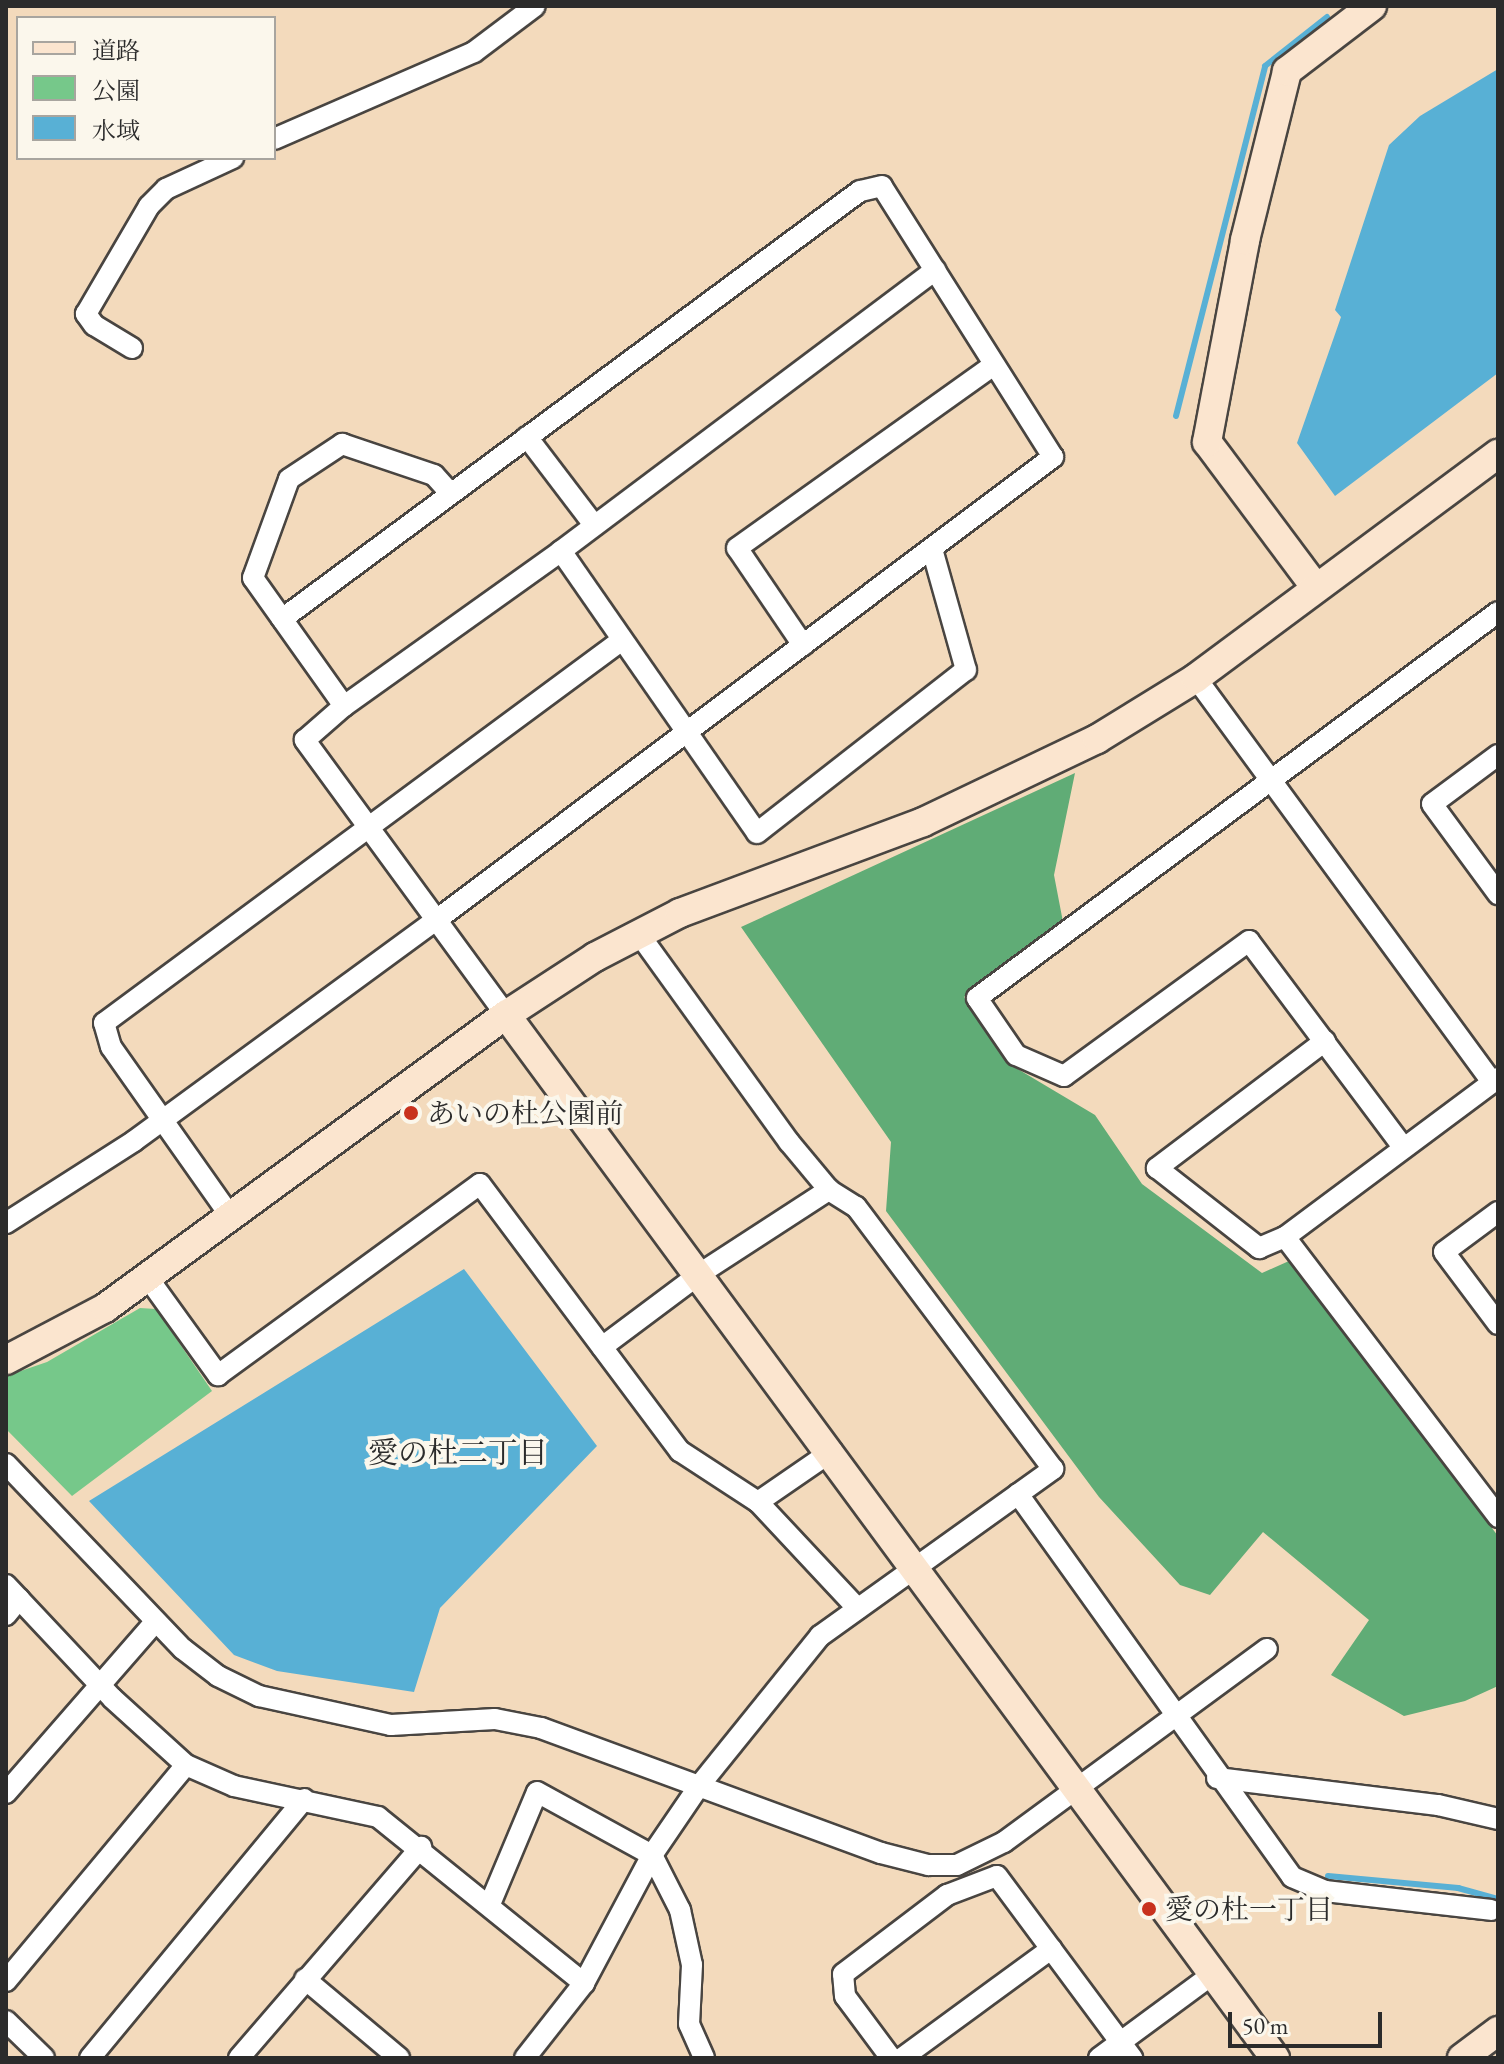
<!DOCTYPE html>
<html>
<head>
<meta charset="utf-8">
<style>
	body { margin:0 }
	#map { position:relative; width:1504px; height:2064px; overflow:hidden; background:#f3dabc; font-family:"EB Garamond","Noto Serif JP",serif }
	div>[style] { position:absolute }
	[style*='--x'] { left:calc(var(--x)*1px); top:calc(var(--y)*1px); width:calc(var(--w)*1px); rotate:calc(var(--a)*1deg) }
	.green>* { inset:0; background:#76c88a }
	.forest>* { inset:0; background:#60ac76 }
	.water>* { inset:0; background:#58b0d5 }
	.stream>* { height:6px; margin:-3px; padding:0 3px; transform-origin:3px; border-radius:3px; background:#58b0d5 }
	.roads { filter:drop-shadow(2px 0 #494541) drop-shadow(-2px 0 #494541) drop-shadow(0 2px #494541) drop-shadow(0 -2px #494541) }
	.street>* { height:20px; margin:-10px; padding:0 10px; transform-origin:10px; border-radius:10px; background:#fff }
	.secondary>* { height:28px; margin:-14px; padding:0 14px; transform-origin:14px; border-radius:14px; background:#fbe5cf }
	.dots>* { width:22px; height:22px; translate:-50% -50%; box-sizing:border-box; border:4px solid #fbf7ec; border-radius:50% }
	span { translate:-50% -50%; white-space:nowrap; text-align:center; line-height:1.15; -webkit-text-stroke:8px #fbf7ec; paint-order:stroke }
	.poi-label { font-size:28px; color:#2b2b2b }
	.left { translate:0 -50%; text-align:left }
	.neighbourhood-label { font-size:30px; color:#2b2b2b }
	.frame { position:absolute; inset:0; border:8px solid #2b2b2b; pointer-events:none }
	.legend { position:absolute; left:16px; top:16px; width:260px; height:144px; box-sizing:border-box; background:#fbf7ec; border:2px solid #a8a59f; margin:0; padding:10px 14px; list-style:none; font-size:24px; color:#2b2b2b }
	.legend li { display:flex; align-items:center; gap:16px; height:40px }
	.legend b { width:40px; border:2px solid #a8a59f }
	.scale { position:absolute; left:1228px; top:2012px; width:154px; height:36px; box-sizing:border-box; border:4px solid #2b2b2b; border-top:0; padding-left:10px; font-size:24px; line-height:28px; white-space:nowrap; color:#2b2b2b; -webkit-text-stroke:6px #fbf7ec; paint-order:stroke }
</style>
</head>
<body>
<div id="map">
	<div class="green">
		<i style="clip-path:polygon(140px 1308px,156px 1309px,212px 1391px,72px 1496px,6px 1429px,6px 1376px,47px 1362px)"></i>
	</div>
	<div class="forest">
		<i style="clip-path:polygon(1075px 773px,1054px 875px,1063px 922px,964px 997px,1006px 1062px,1095px 1115px,1142px 1184px,1262px 1273px,1289px 1261px,1498px 1536px,1498px 1686px,1465px 1701px,1404px 1716px,1331px 1675px,1369px 1620px,1263px 1532px,1210px 1595px,1180px 1585px,1099px 1497px,886px 1211px,891px 1142px,741px 927px)"></i>
	</div>
	<div class="water">
		<i style="clip-path:polygon(1498px 69px,1498px 373px,1335px 496px,1297px 443px,1341px 317px,1335px 310px,1389px 145px,1420px 116px)"></i>
		<i style="clip-path:polygon(464px 1269px,597px 1446px,440px 1608px,414px 1692px,277px 1671px,234px 1655px,89px 1501px)"></i>
	</div>
	<div class="stream">
		<i style="--x:1176;--y:416;--w:361;--a:-75.7"></i>
		<i style="--x:1265;--y:66;--w:79;--a:-38.3"></i>
		<i style="--x:1328;--y:1876;--w:131;--a:5.3"></i>
		<i style="--x:1458;--y:1888;--w:41;--a:15.4"></i>
	</div>
	<div class="roads">
		<div class="street">
			<i style="--x:274;--y:139;--w:218;--a:-23.5"></i>
			<i style="--x:474;--y:52;--w:76;--a:-37"></i>
			<i style="--x:132;--y:348;--w:44;--a:-148.8"></i>
			<i style="--x:94;--y:325;--w:14;--a:-126"></i>
			<i style="--x:86;--y:314;--w:125;--a:-59.7"></i>
			<i style="--x:149;--y:206;--w:24;--a:-45"></i>
			<i style="--x:166;--y:189;--w:74;--a:-24.8"></i>
			<i style="--x:527;--y:437;--w:111;--a:52.7"></i>
			<i style="--x:561;--y:551;--w:343;--a:55.2"></i>
			<i style="--x:757;--y:833;--w:265;--a:-38"></i>
			<i style="--x:966;--y:670;--w:126;--a:-105.7"></i>
			<i style="--x:803;--y:645;--w:117;--a:-124.2"></i>
			<i style="--x:737;--y:548;--w:315;--a:-35.5"></i>
			<i style="--x:1196;--y:678;--w:501;--a:53.77"></i>
			<i style="--x:344;--y:706;--w:157;--a:-125.4"></i>
			<i style="--x:253;--y:578;--w:105;--a:-70"></i>
			<i style="--x:289;--y:479;--w:64;--a:-33.4"></i>
			<i style="--x:342;--y:444;--w:97;--a:18.6"></i>
			<i style="--x:434;--y:475;--w:24;--a:48"></i>
			<i style="--x:1498;--y:755;--w:82;--a:143.4"></i>
			<i style="--x:1432;--y:804;--w:112;--a:53.7"></i>
			<i style="--x:506;--y:1015;--w:341;--a:-126.2"></i>
			<i style="--x:305;--y:740;--w:52;--a:-41.1"></i>
			<i style="--x:344;--y:706;--w:267;--a:-35.5"></i>
			<i style="--x:561;--y:551;--w:468;--a:-36.9"></i>
			<i style="--x:1325;--y:1041;--w:211;--a:142.9"></i>
			<i style="--x:1157;--y:1168;--w:130;--a:38.1"></i>
			<i style="--x:1259;--y:1248;--w:28;--a:-23"></i>
			<i style="--x:1285;--y:1237;--w:352;--a:52.7"></i>
			<i style="--x:1403;--y:1147;--w:257;--a:-126.8"></i>
			<i style="--x:1249;--y:941;--w:229;--a:143.9"></i>
			<i style="--x:1064;--y:1076;--w:52;--a:-156.4"></i>
			<i style="--x:1016;--y:1055;--w:69;--a:-124.4"></i>
			<i style="--x:977;--y:998;--w:648;--a:-36.53"></i>
			<i style="--x:1498;--y:1212;--w:67;--a:143.5"></i>
			<i style="--x:1444;--y:1252;--w:90;--a:53.1"></i>
			<i style="--x:231;--y:1217;--w:208;--a:-125.2"></i>
			<i style="--x:111;--y:1047;--w:25;--a:-106"></i>
			<i style="--x:104;--y:1023;--w:644;--a:-36.48"></i>
			<i style="--x:6;--y:1223;--w:152;--a:-32.6"></i>
			<i style="--x:134;--y:1141;--w:378;--a:-36.2"></i>
			<i style="--x:439;--y:918;--w:768;--a:-36.9"></i>
			<i style="--x:1053;--y:457;--w:320;--a:-122.3"></i>
			<i style="--x:882;--y:186;--w:23;--a:167"></i>
			<i style="--x:860;--y:191;--w:719;--a:143.48"></i>
			<i style="--x:1285;--y:1237;--w:266;--a:-36.7"></i>
			<i style="--x:148;--y:1278;--w:120;--a:54.2"></i>
			<i style="--x:218;--y:1375;--w:324;--a:-36.1"></i>
			<i style="--x:480;--y:1184;--w:334;--a:53.2"></i>
			<i style="--x:680;--y:1451;--w:93;--a:33.2"></i>
			<i style="--x:758;--y:1502;--w:146;--a:46.9"></i>
			<i style="--x:602;--y:1347;--w:124;--a:-36.8"></i>
			<i style="--x:701;--y:1273;--w:153;--a:-33"></i>
			<i style="--x:6;--y:1464;--w:256;--a:46.3"></i>
			<i style="--x:183;--y:1649;--w:44;--a:37.6"></i>
			<i style="--x:218;--y:1676;--w:46;--a:26"></i>
			<i style="--x:259;--y:1696;--w:135;--a:12.4"></i>
			<i style="--x:391;--y:1725;--w:104;--a:-3.3"></i>
			<i style="--x:495;--y:1719;--w:47;--a:11.1"></i>
			<i style="--x:541;--y:1728;--w:362;--a:20.2"></i>
			<i style="--x:881;--y:1853;--w:49;--a:14.3"></i>
			<i style="--x:928;--y:1865;--w:29;--a:0"></i>
			<i style="--x:957;--y:1865;--w:52;--a:-26.1"></i>
			<i style="--x:1004;--y:1842;--w:326;--a:-36.3"></i>
			<i style="--x:1018;--y:1494;--w:471;--a:54.4"></i>
			<i style="--x:1292;--y:1877;--w:36;--a:23"></i>
			<i style="--x:1325;--y:1891;--w:167;--a:6.5"></i>
			<i style="--x:758;--y:1502;--w:90;--a:-34.6"></i>
			<i style="--x:6;--y:1585;--w:155;--a:46.8"></i>
			<i style="--x:112;--y:1698;--w:100;--a:42.2"></i>
			<i style="--x:186;--y:1765;--w:52;--a:23.6"></i>
			<i style="--x:234;--y:1786;--w:147;--a:12.1"></i>
			<i style="--x:378;--y:1817;--w:265;--a:38.9"></i>
			<i style="--x:6;--y:1615;--w:21;--a:-51"></i>
			<i style="--x:1217;--y:1778;--w:223;--a:7"></i>
			<i style="--x:1438;--y:1805;--w:62;--a:13.1"></i>
			<i style="--x:6;--y:1793;--w:227;--a:-48.9"></i>
			<i style="--x:490;--y:1904;--w:121;--a:-67.2"></i>
			<i style="--x:537;--y:1792;--w:131;--a:28.7"></i>
			<i style="--x:652;--y:1855;--w:62;--a:63"></i>
			<i style="--x:680;--y:1910;--w:56;--a:77.7"></i>
			<i style="--x:692;--y:1965;--w:59;--a:92.9"></i>
			<i style="--x:689;--y:2024;--w:37;--a:66"></i>
			<i style="--x:305;--y:1979;--w:123;--a:40"></i>
			<i style="--x:6;--y:1981;--w:281;--a:-50.2"></i>
			<i style="--x:6;--y:2021;--w:53;--a:44.2"></i>
			<i style="--x:90;--y:2058;--w:336;--a:-50.4"></i>
			<i style="--x:239;--y:2058;--w:279;--a:-49.2"></i>
			<i style="--x:525;--y:2058;--w:95;--a:-51.8"></i>
			<i style="--x:584;--y:1983;--w:145;--a:-62"></i>
			<i style="--x:652;--y:1855;--w:83;--a:-55.7"></i>
			<i style="--x:699;--y:1786;--w:193;--a:-51.1"></i>
			<i style="--x:820;--y:1636;--w:287;--a:-35.6"></i>
			<i style="--x:1053;--y:1469;--w:328;--a:-126.9"></i>
			<i style="--x:856;--y:1207;--w:32;--a:-148"></i>
			<i style="--x:829;--y:1190;--w:62;--a:-129.8"></i>
			<i style="--x:789;--y:1142;--w:256;--a:-125.8"></i>
			<i style="--x:891;--y:2058;--w:77;--a:-126.6"></i>
			<i style="--x:845;--y:1996;--w:22;--a:-95"></i>
			<i style="--x:843;--y:1974;--w:131;--a:-37.2"></i>
			<i style="--x:947;--y:1895;--w:53;--a:-20.8"></i>
			<i style="--x:997;--y:1876;--w:227;--a:53.4"></i>
			<i style="--x:902;--y:2058;--w:185;--a:-36.2"></i>
			<i style="--x:1099;--y:2058;--w:142;--a:-36.4"></i>
		</div>
		<div class="secondary">
			<i style="--x:1316;--y:588;--w:182;--a:-126.7"></i>
			<i style="--x:1207;--y:442;--w:206;--a:-79.3"></i>
			<i style="--x:1245;--y:240;--w:174;--a:-76"></i>
			<i style="--x:1287;--y:71;--w:107;--a:-37.4"></i>
			<i style="--x:506;--y:1015;--w:1296;--a:53.6"></i>
			<i style="--x:6;--y:1360;--w:112;--a:-27.7"></i>
			<i style="--x:105;--y:1308;--w:497;--a:-36.2"></i>
			<i style="--x:506;--y:1015;--w:106;--a:-33.1"></i>
			<i style="--x:595;--y:957;--w:96;--a:-27.4"></i>
			<i style="--x:680;--y:913;--w:259;--a:-20.5"></i>
			<i style="--x:923;--y:822;--w:193;--a:-25.5"></i>
			<i style="--x:1097;--y:739;--w:116;--a:-31.6"></i>
			<i style="--x:1196;--y:678;--w:376;--a:-36.6"></i>
			<i style="--x:1462;--y:2058;--w:45;--a:-36.9"></i>
		</div>
	</div>
	<div class="dots">
		<i style="left:411px;top:1113px;background:#c8321e"></i>
		<i style="left:1149px;top:1909px;background:#c8321e"></i>
	</div>
	<div class="poi-label">
		<span class="left" style="left:427px;top:1113px">あいの杜公園前</span>
		<span class="left" style="left:1165px;top:1909px">愛の杜一丁目</span>
	</div>
	<div class="neighbourhood-label">
		<span style="left:458px;top:1453px">愛の杜二丁目</span>
	</div>
	<div class="frame"></div>
	<ul class="legend">
	<li><b style="height:10px;background:#fbe5cf"></b>道路</li>
	<li><b style="height:22px;background:#76c88a"></b>公園</li>
	<li><b style="height:22px;background:#58b0d5"></b>水域</li>
	</ul>
	<div class="scale">50 m</div>
</div>
</body>
</html>
